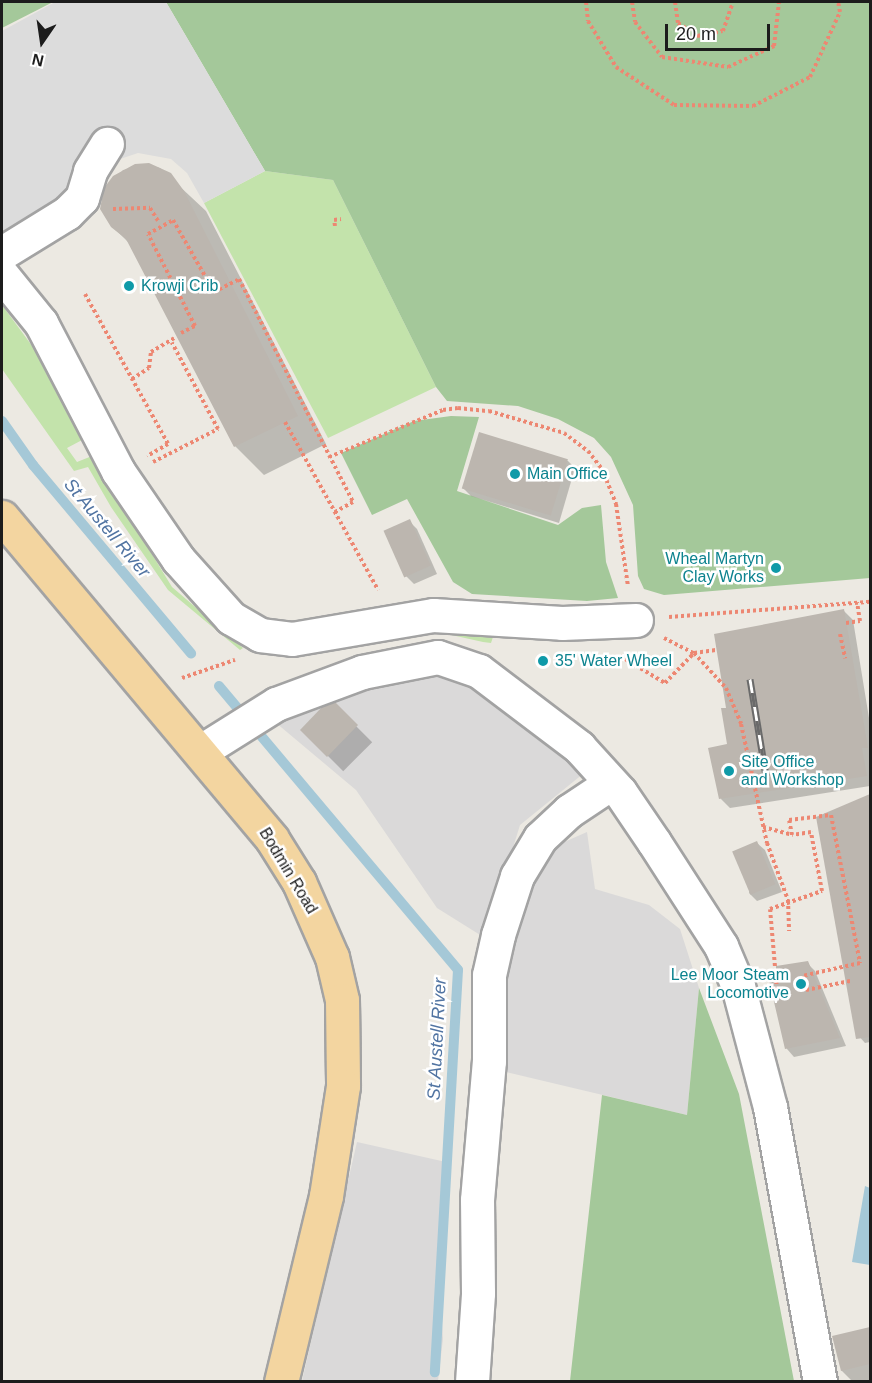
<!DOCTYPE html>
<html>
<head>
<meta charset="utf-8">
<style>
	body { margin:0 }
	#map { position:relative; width:872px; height:1383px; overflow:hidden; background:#ece9e2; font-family:Arial,sans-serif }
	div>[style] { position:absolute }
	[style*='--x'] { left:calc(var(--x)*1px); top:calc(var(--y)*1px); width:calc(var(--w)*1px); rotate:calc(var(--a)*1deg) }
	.residential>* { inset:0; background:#dad9d9 }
	.grass>* { inset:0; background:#c3e3ab }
	.forest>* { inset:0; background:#a4c89a }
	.parking>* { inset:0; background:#dcdcdc }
	.water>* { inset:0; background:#a5c8d7 }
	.shadow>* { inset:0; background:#0003; transform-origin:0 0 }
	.stream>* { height:10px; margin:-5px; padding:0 5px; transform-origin:5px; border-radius:5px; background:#a5c8d7 }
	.building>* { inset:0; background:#bcb6af; transform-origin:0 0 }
	.path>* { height:4px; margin-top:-2px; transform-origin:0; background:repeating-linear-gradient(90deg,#ed8772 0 3px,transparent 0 6px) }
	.roads { filter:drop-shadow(2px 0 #a3a3a3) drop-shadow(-2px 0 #a3a3a3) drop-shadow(0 2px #a3a3a3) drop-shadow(0 -2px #a3a3a3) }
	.minor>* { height:33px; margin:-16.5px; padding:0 16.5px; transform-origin:16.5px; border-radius:16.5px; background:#fff }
	.major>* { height:33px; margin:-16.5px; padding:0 16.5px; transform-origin:16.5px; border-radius:16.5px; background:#f3d5a0 }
	.rail>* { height:7px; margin-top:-3.5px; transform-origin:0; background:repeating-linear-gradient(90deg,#fff 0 14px,#6a6a6a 0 28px); box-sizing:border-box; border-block:2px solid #6a6a6a }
	.dots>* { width:16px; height:16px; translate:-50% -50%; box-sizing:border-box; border:3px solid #fff; border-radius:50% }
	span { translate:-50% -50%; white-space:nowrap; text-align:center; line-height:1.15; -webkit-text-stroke:5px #fff; paint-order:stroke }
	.culture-label { font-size:16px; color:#0d838f }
	.left { translate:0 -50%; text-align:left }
	.right { translate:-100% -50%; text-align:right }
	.street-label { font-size:16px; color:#1c1c1c }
	.water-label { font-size:18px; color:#5174a2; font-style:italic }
	.frame { position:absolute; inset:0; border:3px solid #1c1c1c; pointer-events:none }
	.north { position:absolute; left:12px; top:12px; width:60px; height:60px; -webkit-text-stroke:4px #fff; paint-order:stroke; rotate:193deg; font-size:16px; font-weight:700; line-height:24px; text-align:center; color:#1c1c1c }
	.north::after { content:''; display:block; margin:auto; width:21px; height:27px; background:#1c1c1c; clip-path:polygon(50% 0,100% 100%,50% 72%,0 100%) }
	.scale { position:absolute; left:665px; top:24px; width:105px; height:27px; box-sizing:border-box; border:3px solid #1c1c1c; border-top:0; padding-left:8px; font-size:18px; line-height:21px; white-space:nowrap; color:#1c1c1c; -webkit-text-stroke:4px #fff; paint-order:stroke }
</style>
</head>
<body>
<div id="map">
	<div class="residential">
		<i style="clip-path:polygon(425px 669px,465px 674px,589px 769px,520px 825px,485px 938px,437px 908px,356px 790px,269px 717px)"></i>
		<i style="clip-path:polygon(587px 832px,595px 889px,649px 905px,680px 929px,699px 988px,687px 1115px,502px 1071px,501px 981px,512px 924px,546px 850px)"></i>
		<i style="clip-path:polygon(357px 1142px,446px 1162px,439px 1279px,443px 1339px,438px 1381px,302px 1381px)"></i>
	</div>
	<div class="grass">
		<i style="clip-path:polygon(265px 171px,333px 180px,436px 387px,328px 438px,204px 203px)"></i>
		<i style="clip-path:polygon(2px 305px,38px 354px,84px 439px,67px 448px,77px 462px,92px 456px,172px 587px,243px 648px,240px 650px,168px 590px,111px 507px,88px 467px,74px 471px,2px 369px)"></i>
		<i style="clip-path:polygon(429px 630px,493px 631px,493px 637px,491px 643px,483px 642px)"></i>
	</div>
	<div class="forest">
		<i style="clip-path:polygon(2px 2px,53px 2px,2px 28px)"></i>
		<i style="clip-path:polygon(166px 2px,870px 2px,870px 578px,664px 595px,644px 589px,638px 576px,633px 505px,611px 457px,594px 438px,558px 419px,518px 406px,447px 401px,436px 387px,333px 180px,265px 171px)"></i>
		<i style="clip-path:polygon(451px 416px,479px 417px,457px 491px,558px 525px,582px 508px,601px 505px,606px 562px,618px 598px,587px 601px,472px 594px,453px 582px,407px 499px,372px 515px,341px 453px,414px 421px)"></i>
		<i style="clip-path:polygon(699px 988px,739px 1094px,794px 1381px,570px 1381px,602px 1095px,687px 1115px)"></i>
	</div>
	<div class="parking">
		<i style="clip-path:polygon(55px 2px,166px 2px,265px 171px,204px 203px,187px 173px,171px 159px,138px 153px,120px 159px,102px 177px,2px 232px,2px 31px)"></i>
	</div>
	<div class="water">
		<i style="clip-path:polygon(865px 1186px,870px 1188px,870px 1265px,852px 1262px)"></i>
	</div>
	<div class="shadow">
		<i style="clip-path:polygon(148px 165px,160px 168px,206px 211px,326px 444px,264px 475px,235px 446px,130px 244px,112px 226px,106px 189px,123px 170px)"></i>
		<i style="clip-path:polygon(480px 434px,568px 461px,575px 468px,559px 523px,471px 496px,463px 488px)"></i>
		<i style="clip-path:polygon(409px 521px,417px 529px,437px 574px,414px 584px,406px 576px,386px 531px)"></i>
		<i style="clip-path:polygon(843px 610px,853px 620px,870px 724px,870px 786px,730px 808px,721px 799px,729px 745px,727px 709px)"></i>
		<i style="left:334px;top:704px;width:54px;height:41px;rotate:45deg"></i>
		<i style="clip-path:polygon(870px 796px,870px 1042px,865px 1043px,857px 1034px)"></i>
		<i style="clip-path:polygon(757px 843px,765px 850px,782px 892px,757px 901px,749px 893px)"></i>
		<i style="clip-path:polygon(807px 963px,815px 971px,846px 1046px,794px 1057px,787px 1049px,769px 973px)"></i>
		<i style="clip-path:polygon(870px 1329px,870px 1382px,853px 1382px,842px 1371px,834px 1337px)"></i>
	</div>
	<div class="stream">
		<i style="--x:2;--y:421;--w:54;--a:54.8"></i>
		<i style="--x:33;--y:465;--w:246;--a:50"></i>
		<i style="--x:219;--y:686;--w:371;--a:49.9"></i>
		<i style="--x:458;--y:970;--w:403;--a:93.3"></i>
	</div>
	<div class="building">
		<i style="clip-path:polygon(149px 163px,171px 173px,184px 191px,298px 416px,234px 447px,126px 239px,111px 227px,100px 209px,104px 188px,113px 176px,135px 164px)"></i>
		<i style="left:479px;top:432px;width:93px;height:59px;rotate:17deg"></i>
		<i style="left:410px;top:519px;width:51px;height:29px;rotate:66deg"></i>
		<i style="clip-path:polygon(844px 609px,868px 748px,862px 748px,867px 776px,719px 799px,708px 748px,727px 744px,721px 708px,726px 708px,714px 634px)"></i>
		<i style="clip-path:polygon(335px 702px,358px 725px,327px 757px,300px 730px,323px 706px)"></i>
		<i style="clip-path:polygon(870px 794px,870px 1037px,856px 1039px,816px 817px)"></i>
		<i style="left:757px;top:841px;width:47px;height:27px;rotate:67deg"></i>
		<i style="clip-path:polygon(808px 961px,840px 1038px,785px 1049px,767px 972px,776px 970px,776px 966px)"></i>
		<i style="clip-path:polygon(870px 1327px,870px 1364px,841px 1371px,832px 1336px)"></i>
	</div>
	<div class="path">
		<i style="--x:586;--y:2;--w:19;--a:84"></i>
		<i style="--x:588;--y:21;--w:54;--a:58.7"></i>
		<i style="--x:616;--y:67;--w:69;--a:33.2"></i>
		<i style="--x:674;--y:105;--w:79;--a:0.7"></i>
		<i style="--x:753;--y:106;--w:64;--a:-27"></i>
		<i style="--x:810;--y:77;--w:72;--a:-65.2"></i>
		<i style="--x:840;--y:12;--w:10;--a:-101"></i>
		<i style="--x:632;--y:2;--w:20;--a:81"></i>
		<i style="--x:635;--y:22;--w:44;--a:52.4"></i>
		<i style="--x:662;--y:57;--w:67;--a:8.6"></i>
		<i style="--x:728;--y:67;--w:51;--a:-24.5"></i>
		<i style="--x:774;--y:46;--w:44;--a:-83.5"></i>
		<i style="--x:675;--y:2;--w:21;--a:82"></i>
		<i style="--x:678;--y:23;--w:23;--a:34"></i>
		<i style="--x:697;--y:36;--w:26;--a:-11"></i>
		<i style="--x:723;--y:31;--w:31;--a:-71"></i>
		<i style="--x:113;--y:209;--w:37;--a:-2"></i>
		<i style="--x:150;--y:208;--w:15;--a:58"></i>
		<i style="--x:335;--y:226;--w:6;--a:-99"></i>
		<i style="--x:334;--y:220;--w:7;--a:-8"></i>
		<i style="--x:85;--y:294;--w:171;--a:61"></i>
		<i style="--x:168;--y:444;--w:24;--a:150"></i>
		<i style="--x:181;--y:333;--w:16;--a:-27"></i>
		<i style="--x:195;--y:326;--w:103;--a:-117.1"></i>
		<i style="--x:148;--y:234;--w:29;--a:-29"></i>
		<i style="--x:173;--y:220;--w:83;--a:60.3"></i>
		<i style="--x:214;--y:292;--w:28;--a:-27"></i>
		<i style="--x:239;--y:279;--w:250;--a:62.9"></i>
		<i style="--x:353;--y:502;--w:21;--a:151"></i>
		<i style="--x:132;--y:379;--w:20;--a:-33"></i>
		<i style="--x:149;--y:368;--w:16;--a:-83"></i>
		<i style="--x:151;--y:352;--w:27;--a:-31"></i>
		<i style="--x:285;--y:422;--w:192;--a:61"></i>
		<i style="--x:329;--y:457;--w:123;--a:-22.4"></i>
		<i style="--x:443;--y:410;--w:15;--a:-8"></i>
		<i style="--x:458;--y:408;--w:31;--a:6"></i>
		<i style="--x:489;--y:411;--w:78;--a:16.3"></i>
		<i style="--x:564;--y:433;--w:30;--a:37"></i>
		<i style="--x:588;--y:451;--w:23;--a:52"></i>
		<i style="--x:602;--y:469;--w:38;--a:68"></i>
		<i style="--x:616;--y:504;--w:83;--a:81.7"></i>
		<i style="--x:153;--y:462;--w:73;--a:-26.9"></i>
		<i style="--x:218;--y:429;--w:98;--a:-118.1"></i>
		<i style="--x:669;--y:617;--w:202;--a:-4.3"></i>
		<i style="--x:846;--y:623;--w:14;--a:-8"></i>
		<i style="--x:860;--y:621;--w:19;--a:-99"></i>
		<i style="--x:840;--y:634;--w:25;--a:78"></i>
		<i style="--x:664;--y:638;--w:34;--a:27"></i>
		<i style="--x:694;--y:653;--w:47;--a:47.6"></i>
		<i style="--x:726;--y:688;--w:39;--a:67"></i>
		<i style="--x:741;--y:724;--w:122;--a:77.7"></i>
		<i style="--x:767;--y:843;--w:61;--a:69.8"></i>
		<i style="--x:788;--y:900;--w:31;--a:88"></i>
		<i style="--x:620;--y:656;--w:52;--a:31"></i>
		<i style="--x:665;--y:683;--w:42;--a:-46"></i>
		<i style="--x:694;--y:653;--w:22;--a:-8"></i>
		<i style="--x:182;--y:678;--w:56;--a:-18.8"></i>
		<i style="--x:763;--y:827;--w:30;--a:15"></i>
		<i style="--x:792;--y:835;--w:15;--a:-101"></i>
		<i style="--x:789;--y:820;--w:42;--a:-6.8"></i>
		<i style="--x:831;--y:815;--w:151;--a:78.9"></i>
		<i style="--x:860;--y:963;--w:59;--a:167.4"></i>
		<i style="--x:802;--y:976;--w:15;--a:74"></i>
		<i style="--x:806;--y:990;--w:45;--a:-11.6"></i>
		<i style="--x:777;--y:990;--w:81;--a:-94.9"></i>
		<i style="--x:770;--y:909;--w:55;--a:-19.1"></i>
		<i style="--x:822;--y:891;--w:60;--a:-100.6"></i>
		<i style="--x:811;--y:832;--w:19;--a:171"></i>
	</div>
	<div class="roads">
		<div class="minor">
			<i style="--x:2;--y:253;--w:76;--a:-31.6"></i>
			<i style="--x:67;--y:213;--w:21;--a:-45"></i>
			<i style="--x:82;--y:198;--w:28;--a:-73"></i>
			<i style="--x:90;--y:171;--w:32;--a:-58"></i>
			<i style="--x:2;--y:275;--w:62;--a:50.9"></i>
			<i style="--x:41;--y:323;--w:167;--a:62.5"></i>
			<i style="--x:118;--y:471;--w:107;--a:55.7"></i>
			<i style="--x:178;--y:559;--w:79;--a:48.1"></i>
			<i style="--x:231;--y:618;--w:34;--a:30"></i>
			<i style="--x:260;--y:635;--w:32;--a:7"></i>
			<i style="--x:292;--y:639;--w:143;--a:-9.7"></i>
			<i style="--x:433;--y:615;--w:129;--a:3.5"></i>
			<i style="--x:562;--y:623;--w:74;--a:-2.3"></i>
			<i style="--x:201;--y:751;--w:89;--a:-32.1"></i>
			<i style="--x:276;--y:704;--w:92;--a:-20.4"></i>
			<i style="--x:362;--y:672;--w:77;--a:-11.2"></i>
			<i style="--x:438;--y:657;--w:43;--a:18.9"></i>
			<i style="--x:479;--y:671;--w:126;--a:37.2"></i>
			<i style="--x:579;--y:747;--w:61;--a:47.7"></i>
			<i style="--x:620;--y:792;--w:60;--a:55.8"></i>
			<i style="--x:654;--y:842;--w:124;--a:57.2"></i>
			<i style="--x:721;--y:946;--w:43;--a:67"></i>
			<i style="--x:738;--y:986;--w:125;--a:75.2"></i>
			<i style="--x:770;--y:1107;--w:280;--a:79.7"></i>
			<i style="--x:472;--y:1382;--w:89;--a:-86.1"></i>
			<i style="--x:478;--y:1293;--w:93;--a:-90.6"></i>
			<i style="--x:477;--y:1200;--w:140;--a:-85.1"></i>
			<i style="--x:489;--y:1061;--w:86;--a:-90"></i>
			<i style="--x:489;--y:975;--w:41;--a:-77.3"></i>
			<i style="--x:498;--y:935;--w:62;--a:-72.1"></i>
			<i style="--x:517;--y:876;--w:44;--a:-58.8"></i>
			<i style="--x:540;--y:838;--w:40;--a:-43"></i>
			<i style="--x:569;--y:811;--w:50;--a:-33.7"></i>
		</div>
		<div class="major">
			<i style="--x:2;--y:517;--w:420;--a:50"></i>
			<i style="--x:272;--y:839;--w:51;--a:57.9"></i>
			<i style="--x:299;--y:882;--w:82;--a:66.3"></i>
			<i style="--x:332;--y:957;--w:44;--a:76.9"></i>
			<i style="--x:342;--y:1000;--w:86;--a:89.3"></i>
			<i style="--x:343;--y:1086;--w:111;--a:98.8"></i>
			<i style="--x:326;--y:1196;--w:191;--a:103.6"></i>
		</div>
	</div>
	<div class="rail">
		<i style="--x:750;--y:679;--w:98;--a:80.6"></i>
	</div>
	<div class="dots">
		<i style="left:129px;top:286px;background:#0f9aa8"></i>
		<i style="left:515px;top:474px;background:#0f9aa8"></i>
		<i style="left:776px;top:568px;background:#0f9aa8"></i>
		<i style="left:543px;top:661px;background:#0f9aa8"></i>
		<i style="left:729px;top:771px;background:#0f9aa8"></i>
		<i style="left:801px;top:984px;background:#0f9aa8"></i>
	</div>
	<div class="culture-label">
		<span class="left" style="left:141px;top:286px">Krowji Crib</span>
		<span class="left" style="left:527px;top:474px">Main Office</span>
		<span class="right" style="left:764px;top:568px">Wheal Martyn<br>Clay Works</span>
		<span class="left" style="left:555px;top:661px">35' Water Wheel</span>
		<span class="left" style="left:741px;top:771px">Site Office<br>and Workshop</span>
		<span class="right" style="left:789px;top:984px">Lee Moor Steam<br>Locomotive</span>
	</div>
	<div class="street-label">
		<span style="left:288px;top:871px;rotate:59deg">Bodmin Road</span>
	</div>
	<div class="water-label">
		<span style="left:107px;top:528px;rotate:50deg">St Austell River</span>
		<span style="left:437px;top:1039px;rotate:-87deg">St Austell River</span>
	</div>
	<div class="frame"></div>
	<div class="north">N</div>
	<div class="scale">20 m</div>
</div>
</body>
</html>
